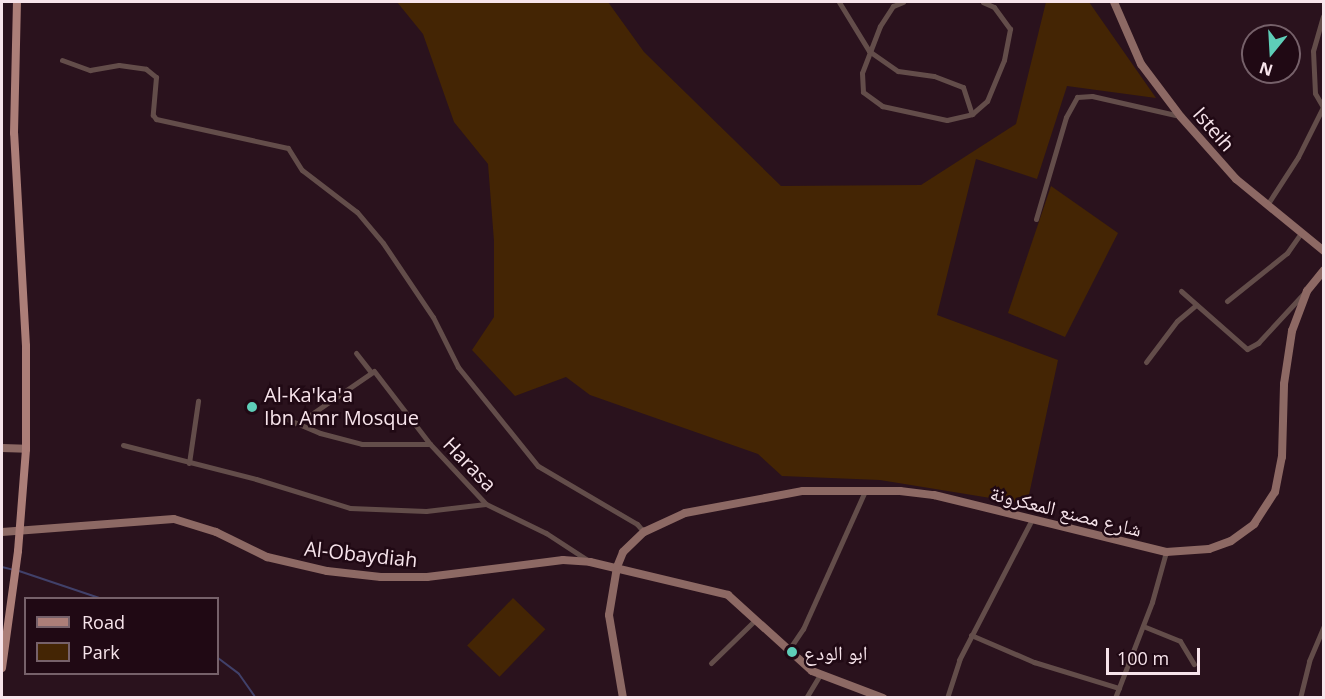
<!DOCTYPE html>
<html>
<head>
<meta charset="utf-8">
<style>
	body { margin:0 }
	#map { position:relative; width:1325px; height:699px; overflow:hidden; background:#2a121d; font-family:"Open Sans","Noto Naskh Arabic",sans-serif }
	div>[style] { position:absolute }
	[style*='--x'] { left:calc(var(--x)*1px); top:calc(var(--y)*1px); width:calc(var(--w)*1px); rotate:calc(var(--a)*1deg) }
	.green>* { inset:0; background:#442504; transform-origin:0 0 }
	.stream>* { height:2px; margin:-1px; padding:0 1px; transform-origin:1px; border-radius:1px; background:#41416a }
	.street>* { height:5px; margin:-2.5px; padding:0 2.5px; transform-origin:2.5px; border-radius:2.5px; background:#634d4a }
	.secondary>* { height:8px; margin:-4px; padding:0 4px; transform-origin:4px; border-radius:4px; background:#8d6964 }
	.primary>* { height:8px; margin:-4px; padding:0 4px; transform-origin:4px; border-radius:4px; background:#ac7e78 }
	.dots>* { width:16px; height:16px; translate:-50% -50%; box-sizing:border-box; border:3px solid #200914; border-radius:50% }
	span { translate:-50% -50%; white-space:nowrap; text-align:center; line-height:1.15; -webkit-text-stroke:5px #200914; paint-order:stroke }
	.street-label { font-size:20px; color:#f7e4eb }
	.poi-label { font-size:20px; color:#f7e4eb }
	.left { translate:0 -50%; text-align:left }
	.frame { position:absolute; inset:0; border:3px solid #f7e4eb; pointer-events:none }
	.legend { position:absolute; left:24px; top:597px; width:195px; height:78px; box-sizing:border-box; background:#200914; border:2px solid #76616a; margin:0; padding:8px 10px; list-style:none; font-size:18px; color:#f7e4eb }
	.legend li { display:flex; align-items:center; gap:12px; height:30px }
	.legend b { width:30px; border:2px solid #76616a }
	.north { position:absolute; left:1241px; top:24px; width:60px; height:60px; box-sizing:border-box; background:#200914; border:2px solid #76616a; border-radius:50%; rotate:198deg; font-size:16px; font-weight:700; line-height:24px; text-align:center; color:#f7e4eb }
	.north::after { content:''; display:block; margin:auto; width:21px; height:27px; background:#5eceb8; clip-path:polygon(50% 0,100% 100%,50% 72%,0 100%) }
	.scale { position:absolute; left:1106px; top:648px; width:94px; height:27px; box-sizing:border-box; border:3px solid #f7e4eb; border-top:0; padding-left:8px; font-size:18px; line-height:21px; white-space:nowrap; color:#f7e4eb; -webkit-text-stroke:4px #200914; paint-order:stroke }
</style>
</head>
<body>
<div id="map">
	<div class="green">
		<i style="clip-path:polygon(397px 2px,608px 2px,644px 52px,781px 186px,921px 185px,1016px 124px,1046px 2px,1089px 2px,1156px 98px,1067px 86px,1037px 179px,976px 159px,937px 315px,1058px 360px,1027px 504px,880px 480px,782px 476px,758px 454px,590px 395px,566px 377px,515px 396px,472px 350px,494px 317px,494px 241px,488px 164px,454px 122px,423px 34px)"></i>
		<i style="clip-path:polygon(1051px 186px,1118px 233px,1065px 337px,1008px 313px)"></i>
		<i style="left:513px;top:598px;width:45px;height:66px;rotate:44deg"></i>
	</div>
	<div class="stream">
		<i style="--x:2;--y:567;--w:12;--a:14"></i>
		<i style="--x:19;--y:571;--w:84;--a:18.6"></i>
		<i style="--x:218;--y:658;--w:26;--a:37"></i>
		<i style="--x:239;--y:674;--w:29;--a:55"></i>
	</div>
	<div class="street">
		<i style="--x:839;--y:2;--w:57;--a:58.5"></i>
		<i style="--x:869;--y:51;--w:35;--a:35"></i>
		<i style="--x:898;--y:71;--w:36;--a:8"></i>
		<i style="--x:934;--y:76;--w:31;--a:21"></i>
		<i style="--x:963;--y:87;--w:28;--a:72"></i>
		<i style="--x:903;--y:2;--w:11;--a:158"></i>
		<i style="--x:893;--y:6;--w:24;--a:123"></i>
		<i style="--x:880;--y:26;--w:50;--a:111"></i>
		<i style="--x:862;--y:73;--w:19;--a:87"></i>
		<i style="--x:863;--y:92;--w:24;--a:36"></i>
		<i style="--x:882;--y:106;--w:66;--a:12.2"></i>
		<i style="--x:947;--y:120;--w:26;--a:-13"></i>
		<i style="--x:972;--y:114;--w:20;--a:-41"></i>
		<i style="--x:987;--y:101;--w:44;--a:-67.5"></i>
		<i style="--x:1004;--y:60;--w:32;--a:-79"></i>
		<i style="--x:1010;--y:29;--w:27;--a:-126"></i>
		<i style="--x:994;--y:7;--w:12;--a:-156"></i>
		<i style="--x:62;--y:60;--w:30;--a:20"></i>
		<i style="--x:90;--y:70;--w:29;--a:-10"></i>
		<i style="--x:119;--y:65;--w:27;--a:8"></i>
		<i style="--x:146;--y:69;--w:13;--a:39"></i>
		<i style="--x:156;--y:77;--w:38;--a:95"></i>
		<i style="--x:153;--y:115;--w:5;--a:53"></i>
		<i style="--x:156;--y:119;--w:135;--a:12.4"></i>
		<i style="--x:288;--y:148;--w:26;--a:58"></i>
		<i style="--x:302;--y:170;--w:69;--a:37.4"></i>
		<i style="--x:357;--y:212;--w:40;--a:50"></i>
		<i style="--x:383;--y:243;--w:89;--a:56"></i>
		<i style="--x:433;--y:317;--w:56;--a:63.4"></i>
		<i style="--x:458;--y:367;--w:127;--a:51.1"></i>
		<i style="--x:538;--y:466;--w:115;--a:30.4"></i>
		<i style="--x:637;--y:524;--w:11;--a:49"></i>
		<i style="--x:1267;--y:205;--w:57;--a:-57.1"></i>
		<i style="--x:1298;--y:157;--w:56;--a:-63.4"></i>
		<i style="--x:1323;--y:107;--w:16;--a:-120"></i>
		<i style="--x:1315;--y:93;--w:42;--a:-92.7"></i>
		<i style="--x:1313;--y:51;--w:36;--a:-74"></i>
		<i style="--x:1036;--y:219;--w:106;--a:-73.6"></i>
		<i style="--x:1066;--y:117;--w:23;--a:-61"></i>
		<i style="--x:1077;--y:97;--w:15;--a:-4"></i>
		<i style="--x:1092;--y:96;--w:90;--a:12.8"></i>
		<i style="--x:1181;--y:291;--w:88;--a:41.3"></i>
		<i style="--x:1247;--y:349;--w:13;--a:-29"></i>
		<i style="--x:1258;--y:343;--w:69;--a:-47.3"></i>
		<i style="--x:1227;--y:301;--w:77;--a:-38.7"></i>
		<i style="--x:1287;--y:253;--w:24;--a:-55"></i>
		<i style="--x:356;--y:353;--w:23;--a:52"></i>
		<i style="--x:1146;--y:362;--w:51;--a:-52.9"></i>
		<i style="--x:1177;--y:321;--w:25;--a:-40"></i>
		<i style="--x:282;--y:417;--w:41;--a:22.8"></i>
		<i style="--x:320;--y:433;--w:43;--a:14.7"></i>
		<i style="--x:362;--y:444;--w:68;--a:0"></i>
		<i style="--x:430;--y:444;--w:82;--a:47"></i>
		<i style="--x:486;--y:504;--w:67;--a:25.8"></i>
		<i style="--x:546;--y:533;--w:51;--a:33.1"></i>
		<i style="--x:297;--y:424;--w:93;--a:-34.5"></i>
		<i style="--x:374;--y:371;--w:92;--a:52.5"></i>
		<i style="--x:123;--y:445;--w:137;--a:14.3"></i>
		<i style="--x:256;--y:479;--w:98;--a:17.1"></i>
		<i style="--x:350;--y:508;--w:76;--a:2.3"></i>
		<i style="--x:426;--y:511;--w:60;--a:-6.7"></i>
		<i style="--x:189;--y:463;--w:63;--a:-81.7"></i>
		<i style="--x:1143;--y:626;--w:40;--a:22"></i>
		<i style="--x:1180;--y:641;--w:27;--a:59"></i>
		<i style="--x:971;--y:635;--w:69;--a:23.2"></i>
		<i style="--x:1034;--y:662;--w:89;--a:17"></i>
		<i style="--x:788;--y:651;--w:27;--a:-56"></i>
		<i style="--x:803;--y:629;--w:151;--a:-65.8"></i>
		<i style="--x:711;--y:663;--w:62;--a:-44.3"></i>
		<i style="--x:806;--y:698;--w:27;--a:-59"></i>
		<i style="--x:947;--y:698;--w:40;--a:-72"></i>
		<i style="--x:959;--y:660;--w:159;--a:-62.6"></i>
		<i style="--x:1115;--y:698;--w:103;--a:-68.9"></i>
		<i style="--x:1152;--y:602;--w:52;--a:-74.4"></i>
		<i style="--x:1300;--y:698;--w:38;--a:-76"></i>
		<i style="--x:1309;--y:661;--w:38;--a:-67"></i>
	</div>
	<div class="secondary">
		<i style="--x:1114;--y:2;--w:68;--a:66.5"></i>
		<i style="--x:1141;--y:64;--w:66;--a:53"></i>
		<i style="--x:1181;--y:117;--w:83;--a:48.4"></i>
		<i style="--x:1236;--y:179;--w:114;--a:39.3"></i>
		<i style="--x:2;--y:448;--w:24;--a:2"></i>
		<i style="--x:2;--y:532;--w:172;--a:-4.3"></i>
		<i style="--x:174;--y:519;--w:44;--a:17.2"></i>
		<i style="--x:216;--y:532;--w:57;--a:26.1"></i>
		<i style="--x:267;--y:557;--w:62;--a:13.1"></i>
		<i style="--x:327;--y:571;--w:54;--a:6.3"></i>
		<i style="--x:381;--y:577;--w:46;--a:0"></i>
		<i style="--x:427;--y:577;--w:137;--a:-7.1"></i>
		<i style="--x:563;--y:560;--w:27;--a:4"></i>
		<i style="--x:590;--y:562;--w:142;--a:13.4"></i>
		<i style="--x:728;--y:595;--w:113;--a:42.1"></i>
		<i style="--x:812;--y:671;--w:76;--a:20.8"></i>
		<i style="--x:623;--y:698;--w:84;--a:-99.6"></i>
		<i style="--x:609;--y:615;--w:49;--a:-80.5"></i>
		<i style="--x:617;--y:567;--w:16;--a:-68"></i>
		<i style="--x:623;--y:552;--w:29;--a:-44"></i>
		<i style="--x:644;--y:532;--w:45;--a:-24.9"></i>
		<i style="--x:685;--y:513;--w:120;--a:-10.6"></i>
		<i style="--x:803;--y:491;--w:97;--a:0"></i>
		<i style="--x:900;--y:491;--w:34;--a:7"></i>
		<i style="--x:934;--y:495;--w:239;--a:13.8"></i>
		<i style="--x:1166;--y:552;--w:43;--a:-4"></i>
		<i style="--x:1209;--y:549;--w:23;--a:-20"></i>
		<i style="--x:1231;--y:541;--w:29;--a:-36"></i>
		<i style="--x:1254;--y:524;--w:38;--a:-57"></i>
		<i style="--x:1275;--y:492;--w:36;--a:-79"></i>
		<i style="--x:1282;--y:457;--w:73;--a:-88.4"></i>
		<i style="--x:1284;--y:384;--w:54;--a:-81.4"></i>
		<i style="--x:1292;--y:331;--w:43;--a:-69.4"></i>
		<i style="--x:1307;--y:291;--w:27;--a:-51"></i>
	</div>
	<div class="primary">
		<i style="--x:2;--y:668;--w:118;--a:-82.2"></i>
		<i style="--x:18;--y:551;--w:102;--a:-85.5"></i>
		<i style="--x:26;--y:449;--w:103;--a:-90"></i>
		<i style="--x:26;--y:346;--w:213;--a:-93.2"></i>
		<i style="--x:14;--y:133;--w:131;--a:-88.7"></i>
	</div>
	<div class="dots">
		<i style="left:252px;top:407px;background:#5eceb8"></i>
		<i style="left:792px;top:652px;background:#5eceb8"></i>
	</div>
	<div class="street-label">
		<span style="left:1214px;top:129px;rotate:49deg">Isteih</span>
		<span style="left:470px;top:464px;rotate:46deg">Harasa</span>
		<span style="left:1066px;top:511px;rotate:14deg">شارع مصنع المعكرونة</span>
		<span style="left:361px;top:554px;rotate:6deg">Al-Obaydiah</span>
	</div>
	<div class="poi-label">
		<span class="left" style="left:264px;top:406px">Al-Ka'ka'a<br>Ibn Amr Mosque</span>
		<span class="left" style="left:804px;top:652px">ابو الودع</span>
	</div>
	<div class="frame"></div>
	<ul class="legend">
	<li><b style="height:8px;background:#ac7e78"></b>Road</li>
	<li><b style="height:16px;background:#442504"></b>Park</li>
	</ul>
	<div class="north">N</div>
	<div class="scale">100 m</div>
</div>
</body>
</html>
